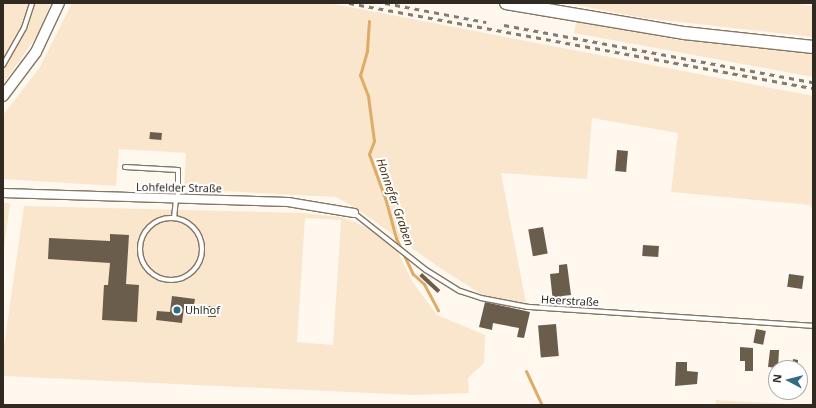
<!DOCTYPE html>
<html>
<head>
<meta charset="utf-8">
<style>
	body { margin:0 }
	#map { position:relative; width:816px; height:408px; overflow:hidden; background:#fef8ef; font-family:"Noto Sans",sans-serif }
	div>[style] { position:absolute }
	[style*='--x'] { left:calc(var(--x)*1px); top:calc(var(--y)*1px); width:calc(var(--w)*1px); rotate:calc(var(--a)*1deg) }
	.green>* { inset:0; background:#f9e6cd }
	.stream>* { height:3px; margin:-1.5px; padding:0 1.5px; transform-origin:1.5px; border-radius:1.5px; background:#deac67 }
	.building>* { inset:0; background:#6b5d4b; transform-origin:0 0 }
	.roads { filter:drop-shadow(1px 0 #857663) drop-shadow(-1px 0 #857663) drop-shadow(0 1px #857663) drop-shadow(0 -1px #857663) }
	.service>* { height:4px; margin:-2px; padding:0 2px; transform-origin:2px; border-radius:2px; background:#fff }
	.service>.ring { margin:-2px; padding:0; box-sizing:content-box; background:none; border:4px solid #fff; border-radius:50% }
	.minor>* { height:8px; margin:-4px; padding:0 4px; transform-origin:4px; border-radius:4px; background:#fff }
	.tertiary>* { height:10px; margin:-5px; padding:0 5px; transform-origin:5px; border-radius:5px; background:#fff }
	.primary>* { height:12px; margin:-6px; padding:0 6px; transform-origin:6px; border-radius:6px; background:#fff }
	.rail>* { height:3px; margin-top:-1.5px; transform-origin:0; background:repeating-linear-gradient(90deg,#817b72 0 5px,transparent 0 10px) }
	.dots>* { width:11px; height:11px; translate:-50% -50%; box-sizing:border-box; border:2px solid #fff; border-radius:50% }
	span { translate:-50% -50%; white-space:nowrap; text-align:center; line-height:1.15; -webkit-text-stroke:4px #fff; paint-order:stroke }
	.street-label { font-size:11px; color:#302a22 }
	.poi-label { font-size:11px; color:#302a22 }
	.left { translate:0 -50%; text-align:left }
	.water-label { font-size:12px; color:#4d381a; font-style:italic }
	.frame { position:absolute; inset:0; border:4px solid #302a22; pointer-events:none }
	.north { position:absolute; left:768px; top:360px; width:40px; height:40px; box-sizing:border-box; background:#fff; border:1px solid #acaaa7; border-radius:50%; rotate:277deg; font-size:11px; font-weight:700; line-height:16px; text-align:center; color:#302a22 }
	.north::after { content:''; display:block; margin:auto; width:14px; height:18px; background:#316b84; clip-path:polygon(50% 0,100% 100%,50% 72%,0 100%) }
</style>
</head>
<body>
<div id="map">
	<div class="green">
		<i style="clip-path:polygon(3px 3px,51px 3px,38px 34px,3px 84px)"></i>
		<i style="clip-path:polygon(72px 3px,329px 3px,813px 96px,813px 212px,810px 205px,671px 192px,678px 133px,592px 118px,587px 179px,501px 173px,526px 303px,486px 297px,437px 266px,356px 208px,336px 197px,184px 189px,186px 153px,119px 149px,116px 186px,3px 179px,3px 115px,40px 67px)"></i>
		<i style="clip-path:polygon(566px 3px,789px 3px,813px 6px,813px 37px,644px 18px)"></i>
		<i style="clip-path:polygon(576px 21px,679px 40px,813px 54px,813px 77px,574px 33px)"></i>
		<i style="clip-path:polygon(3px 202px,10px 204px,3px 254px)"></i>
		<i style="clip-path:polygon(evenodd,24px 206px,301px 213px,342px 217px,368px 228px,398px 252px,412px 281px,437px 315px,485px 335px,484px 363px,468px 378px,469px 393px,414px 395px,3px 376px,3px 353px,24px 206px,305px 218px,341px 220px,333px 345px,297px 342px,305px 218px)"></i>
		<i style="clip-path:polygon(716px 400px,806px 405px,715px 405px)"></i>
	</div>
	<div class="stream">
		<i style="--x:369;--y:21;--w:30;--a:94"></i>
		<i style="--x:367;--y:51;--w:25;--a:106"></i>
		<i style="--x:360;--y:75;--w:22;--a:69"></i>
		<i style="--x:368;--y:96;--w:45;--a:82.4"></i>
		<i style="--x:374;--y:141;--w:14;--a:111"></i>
		<i style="--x:369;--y:154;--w:50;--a:70.1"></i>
		<i style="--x:386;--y:201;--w:38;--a:75"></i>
		<i style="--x:396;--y:238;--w:40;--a:65"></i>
		<i style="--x:413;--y:274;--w:15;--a:42"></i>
		<i style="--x:424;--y:284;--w:30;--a:62"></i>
		<i style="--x:526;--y:371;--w:38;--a:65"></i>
	</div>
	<div class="building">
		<i style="left:150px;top:132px;width:12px;height:7px;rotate:5deg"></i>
		<i style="left:617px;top:150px;width:11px;height:21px;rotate:5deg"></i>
		<i style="left:543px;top:227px;width:27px;height:15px;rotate:80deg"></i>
		<i style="clip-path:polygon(110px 234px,129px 235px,126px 284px,139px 285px,137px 322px,102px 320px,104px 285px,108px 285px,110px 263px,48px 259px,49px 238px,110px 241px)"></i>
		<i style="left:643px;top:245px;width:16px;height:11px;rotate:4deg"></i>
		<i style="clip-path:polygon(567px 264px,571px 295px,562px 296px,563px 301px,553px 302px,550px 274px,559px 273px,559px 265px)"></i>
		<i style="left:422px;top:273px;width:25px;height:4px;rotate:43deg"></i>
		<i style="left:789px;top:274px;width:15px;height:13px;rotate:8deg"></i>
		<i style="clip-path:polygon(172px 296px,195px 299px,193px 310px,184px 308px,182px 323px,156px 320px,157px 311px,170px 312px)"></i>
		<i style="clip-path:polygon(485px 302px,530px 312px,524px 338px,517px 337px,519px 328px,493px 323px,492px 330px,479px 327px)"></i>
		<i style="left:208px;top:306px;width:8px;height:11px"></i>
		<i style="left:556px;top:324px;width:32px;height:18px;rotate:85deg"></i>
		<i style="left:756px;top:329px;width:10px;height:14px;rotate:11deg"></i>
		<i style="clip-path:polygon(740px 347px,753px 348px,753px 371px,745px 371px,745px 361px,740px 361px)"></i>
		<i style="clip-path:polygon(770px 350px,779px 350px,778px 368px,768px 367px)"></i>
		<i style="clip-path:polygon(793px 359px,798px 360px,798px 368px,792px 368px)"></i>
		<i style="clip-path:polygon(676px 362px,687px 362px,687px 371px,698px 372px,697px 384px,675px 386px)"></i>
	</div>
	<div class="roads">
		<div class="service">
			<i style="--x:3;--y:65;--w:43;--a:-60.4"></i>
			<i style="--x:24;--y:28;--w:26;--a:-72"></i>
			<i style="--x:125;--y:167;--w:53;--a:3.2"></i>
			<i style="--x:178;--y:170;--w:29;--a:90"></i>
			<i style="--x:354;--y:213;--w:92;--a:38.4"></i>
			<i style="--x:426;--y:270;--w:40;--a:32"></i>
			<i style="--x:460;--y:291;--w:22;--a:18"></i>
			<i style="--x:481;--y:298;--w:48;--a:10.8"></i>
			<i style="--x:528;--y:307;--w:286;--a:3.8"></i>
			<i class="ring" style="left:140px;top:218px;width:58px;height:58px"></i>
			<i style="--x:174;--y:218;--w:19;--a:-84"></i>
		</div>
		<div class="minor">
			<i style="--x:3;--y:193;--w:285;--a:1.8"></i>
			<i style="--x:288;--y:202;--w:67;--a:9.5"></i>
		</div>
		<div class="tertiary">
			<i style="--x:3;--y:96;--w:55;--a:-53.1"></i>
			<i style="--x:36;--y:52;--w:54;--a:-64.9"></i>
		</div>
		<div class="primary">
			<i style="--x:506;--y:3;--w:181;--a:9.6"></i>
			<i style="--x:684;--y:33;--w:130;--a:6.2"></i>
		</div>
	</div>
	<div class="rail">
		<i style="--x:349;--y:3;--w:472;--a:10.4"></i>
		<i style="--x:385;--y:3;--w:103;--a:10.7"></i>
		<i style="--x:504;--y:25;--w:314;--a:10.5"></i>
	</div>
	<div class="dots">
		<i style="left:177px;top:310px;background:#316b84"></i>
	</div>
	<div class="street-label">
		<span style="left:179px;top:188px;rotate:1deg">Lohfelder Straße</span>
		<span style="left:570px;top:301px;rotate:3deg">Heerstraße</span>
	</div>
	<div class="poi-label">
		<span class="left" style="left:185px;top:310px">Uhlhof</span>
	</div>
	<div class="water-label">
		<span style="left:395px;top:202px;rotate:71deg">Honnefer Graben</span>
	</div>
	<div class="frame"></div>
	<div class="north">N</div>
</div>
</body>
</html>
